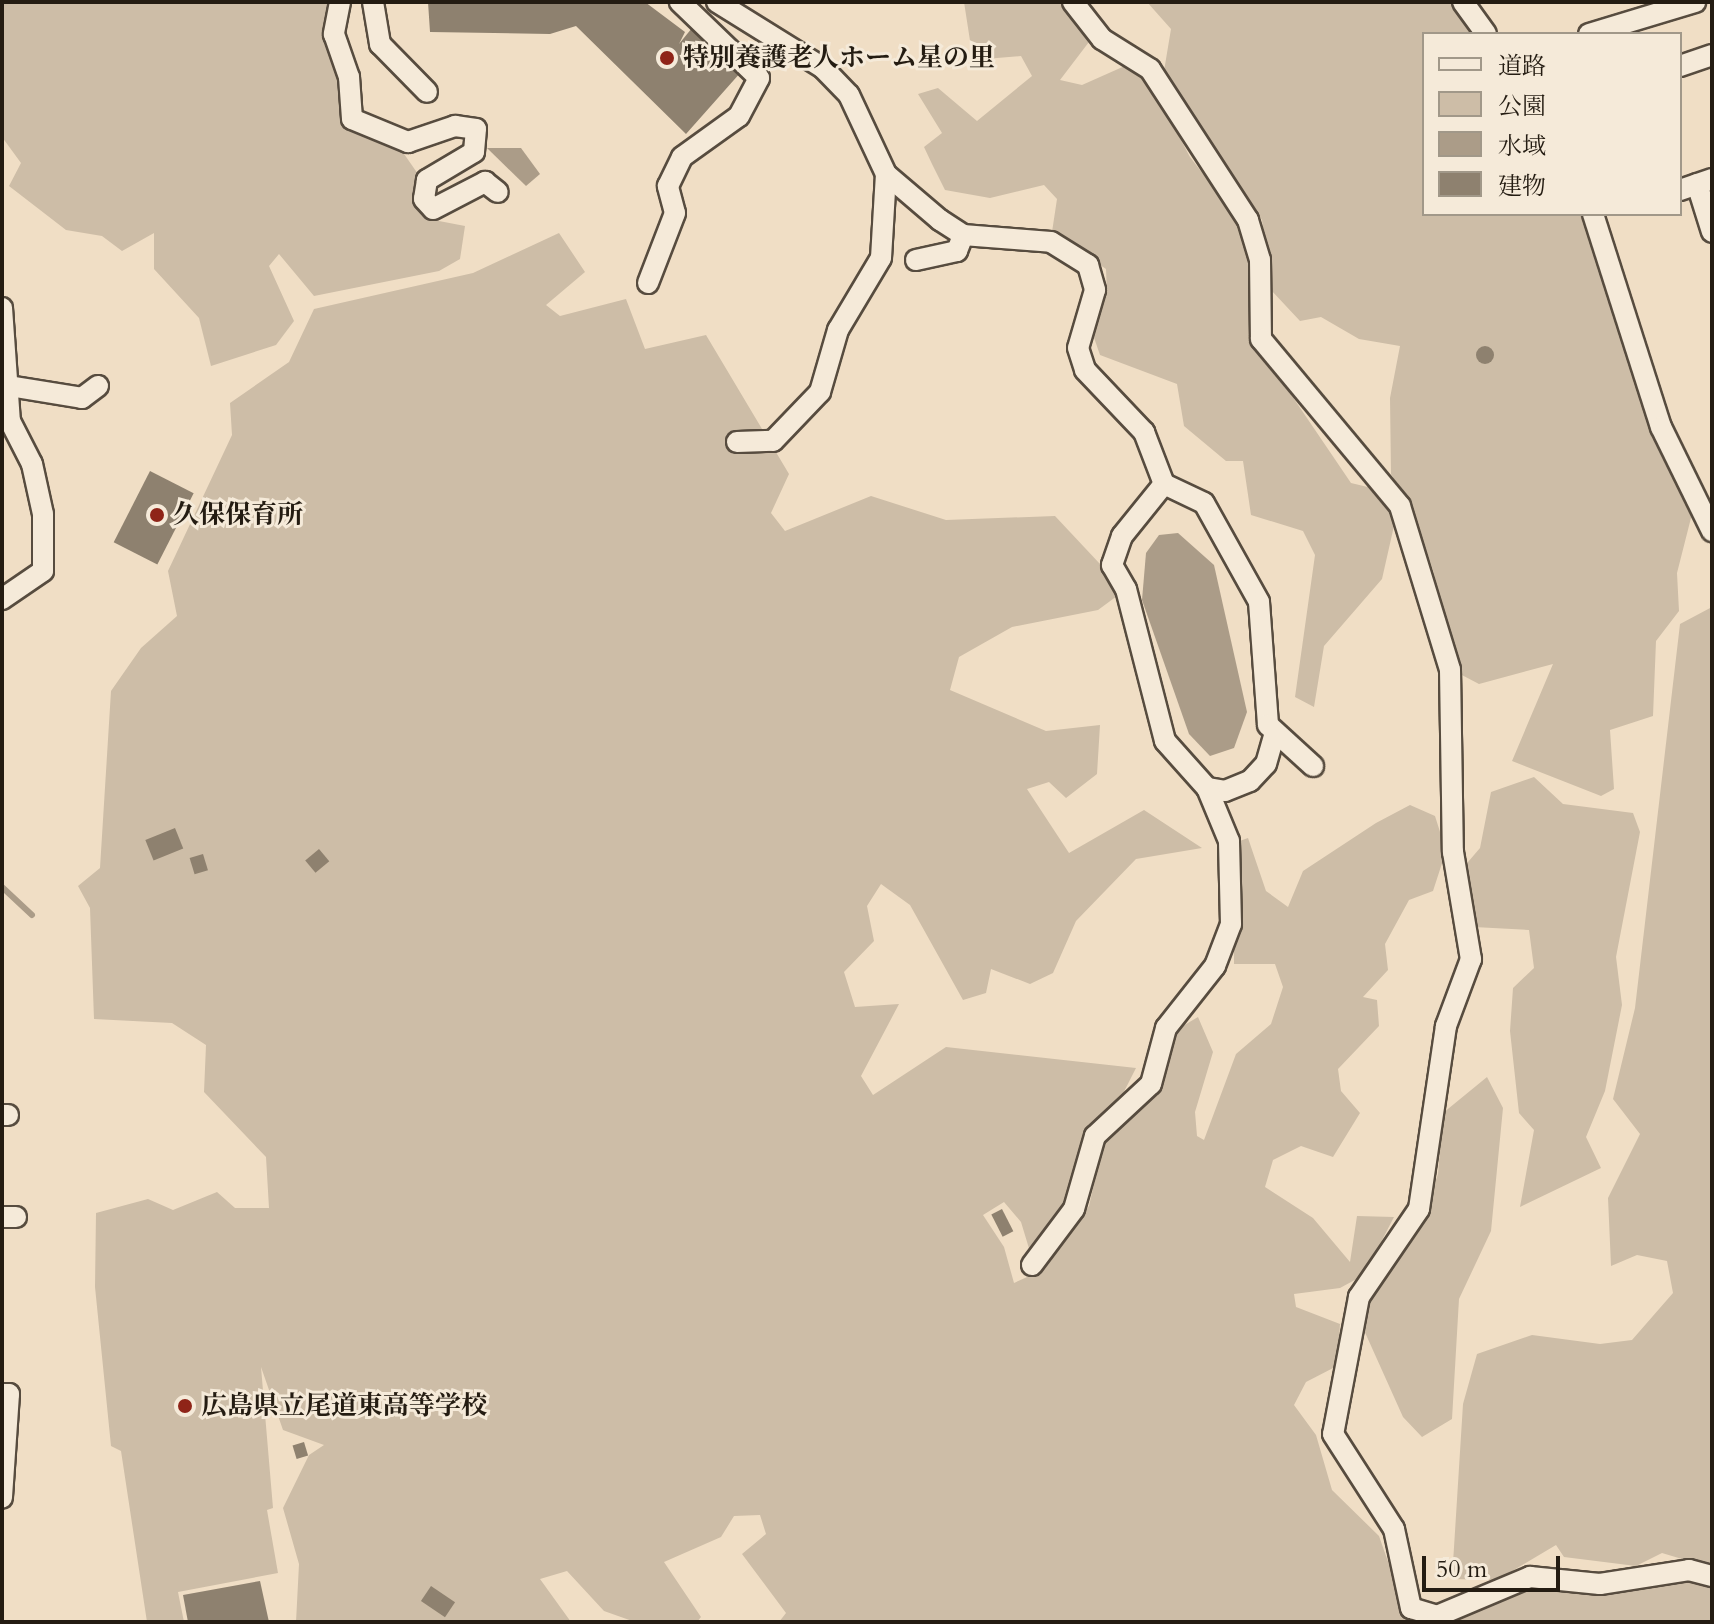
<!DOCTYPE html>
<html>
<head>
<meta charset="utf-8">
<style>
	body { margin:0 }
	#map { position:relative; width:1714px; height:1624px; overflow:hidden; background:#f0dec5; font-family:Cardo,"Noto Serif JP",serif }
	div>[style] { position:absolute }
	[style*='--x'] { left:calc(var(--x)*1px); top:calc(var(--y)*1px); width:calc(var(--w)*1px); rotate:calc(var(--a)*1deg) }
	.green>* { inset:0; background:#cdbda7 }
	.water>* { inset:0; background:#ab9c88 }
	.stream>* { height:6px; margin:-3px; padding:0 3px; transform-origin:3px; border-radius:3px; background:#ab9c88 }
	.building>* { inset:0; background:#8e816f; transform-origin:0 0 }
	.round { border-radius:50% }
	.roads { filter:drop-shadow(2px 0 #574c3f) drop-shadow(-2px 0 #574c3f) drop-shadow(0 2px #574c3f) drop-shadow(0 -2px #574c3f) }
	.minor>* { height:20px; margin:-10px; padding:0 10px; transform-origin:10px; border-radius:10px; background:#f5ead9 }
	.dots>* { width:22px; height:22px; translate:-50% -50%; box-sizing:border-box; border:4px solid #f5ead9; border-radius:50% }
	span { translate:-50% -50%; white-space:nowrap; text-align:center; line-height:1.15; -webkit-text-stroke:6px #f5ead9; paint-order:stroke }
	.poi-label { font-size:26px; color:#241c12; font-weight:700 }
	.left { translate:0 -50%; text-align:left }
	.frame { position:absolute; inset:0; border:4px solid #241c12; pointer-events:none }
	.legend { position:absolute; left:1422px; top:32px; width:260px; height:184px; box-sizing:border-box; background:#f5ead9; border:2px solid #a19889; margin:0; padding:10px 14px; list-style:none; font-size:24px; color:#241c12 }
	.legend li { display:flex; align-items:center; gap:16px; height:40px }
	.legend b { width:40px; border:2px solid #a19889 }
	.scale { position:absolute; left:1422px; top:1556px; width:138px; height:36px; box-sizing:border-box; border:4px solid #241c12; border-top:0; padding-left:10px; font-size:24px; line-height:28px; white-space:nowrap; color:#241c12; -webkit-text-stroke:6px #f5ead9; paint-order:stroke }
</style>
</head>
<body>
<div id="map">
	<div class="green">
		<i style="clip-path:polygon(2px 2px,337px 2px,349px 110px,393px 138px,436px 200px,439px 221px,465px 226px,460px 259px,439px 271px,314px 296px,279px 254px,269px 266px,294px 321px,276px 345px,211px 366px,199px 318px,154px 269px,154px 233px,122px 251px,102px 236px,66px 230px,9px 186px,21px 163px,2px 137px)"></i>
		<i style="clip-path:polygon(964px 2px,1059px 2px,1092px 38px,1060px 80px,1082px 85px,1127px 65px,1150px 82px,1190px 157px,1246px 230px,1255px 265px,1250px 334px,1351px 483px,1380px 490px,1396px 517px,1382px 579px,1324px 646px,1314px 707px,1295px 697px,1315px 555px,1303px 531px,1251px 515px,1243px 461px,1226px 461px,1184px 426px,1177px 384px,1100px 355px,1090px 326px,1107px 295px,1106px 269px,1052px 232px,1057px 199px,1044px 185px,990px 198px,945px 190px,932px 164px,924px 147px,942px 133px,918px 94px,938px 88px,977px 121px,1032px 76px,1021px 56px,973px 60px)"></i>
		<i style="clip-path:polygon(1147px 2px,1452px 2px,1474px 34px,1424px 34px,1424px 214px,1582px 214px,1649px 421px,1692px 514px,1677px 573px,1679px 611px,1656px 641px,1653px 716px,1610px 730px,1614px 789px,1601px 796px,1512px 761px,1553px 664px,1479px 684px,1458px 673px,1433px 570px,1411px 506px,1391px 474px,1390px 398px,1400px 346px,1359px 339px,1321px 317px,1300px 321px,1271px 290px,1262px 220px,1164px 71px,1171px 29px)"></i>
		<i style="clip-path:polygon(559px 233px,585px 272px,546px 305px,560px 316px,626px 299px,645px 349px,706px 335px,789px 474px,771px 513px,785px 531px,871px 496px,946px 520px,1055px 516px,1100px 564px,1117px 596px,1098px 610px,1012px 627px,959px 657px,950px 690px,1046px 731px,1100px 725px,1097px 774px,1066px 798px,1049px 782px,1027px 789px,1069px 853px,1144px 810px,1202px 848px,1136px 859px,1076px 921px,1053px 973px,1030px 984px,991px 969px,986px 993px,963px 1000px,910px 905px,881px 884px,867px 906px,874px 941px,844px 972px,855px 1007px,899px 1004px,861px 1076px,873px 1095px,946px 1047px,1136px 1068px,1070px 1198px,1031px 1255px,1021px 1222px,1004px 1202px,983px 1215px,1004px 1247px,1014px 1283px,1045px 1269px,1089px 1206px,1104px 1140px,1171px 1033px,1198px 1017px,1213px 1052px,1195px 1112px,1197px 1136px,1204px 1140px,1236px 1054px,1271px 1024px,1283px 987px,1275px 964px,1234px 964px,1234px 843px,1248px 838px,1266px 891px,1288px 907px,1303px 871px,1376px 823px,1410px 805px,1435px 816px,1446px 851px,1433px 891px,1409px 900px,1385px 944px,1388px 970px,1363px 997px,1377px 1000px,1379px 1026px,1338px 1069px,1341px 1091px,1360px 1113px,1333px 1157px,1301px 1146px,1273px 1160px,1265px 1187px,1313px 1218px,1350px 1262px,1357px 1216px,1394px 1217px,1364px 1275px,1340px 1288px,1294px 1294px,1296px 1307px,1340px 1324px,1337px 1366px,1306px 1382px,1294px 1405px,1316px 1435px,1332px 1490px,1379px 1536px,1405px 1610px,1437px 1622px,779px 1622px,786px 1613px,742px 1554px,766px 1534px,760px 1515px,734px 1516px,721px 1537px,664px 1562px,701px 1617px,697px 1622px,635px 1622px,604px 1611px,567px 1571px,540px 1579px,571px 1622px,296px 1622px,299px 1564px,283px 1508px,309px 1455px,324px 1445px,283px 1430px,261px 1367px,273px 1508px,267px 1510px,278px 1573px,178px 1592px,184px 1622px,147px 1622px,121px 1451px,111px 1446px,95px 1287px,96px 1213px,148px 1199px,173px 1210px,217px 1192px,235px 1208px,269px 1208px,266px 1157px,204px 1092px,206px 1045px,172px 1023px,94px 1019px,90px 908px,78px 886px,100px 868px,111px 691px,141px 648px,177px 616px,168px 571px,232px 435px,230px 403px,289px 362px,314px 309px,473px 273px)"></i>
		<i style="clip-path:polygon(1712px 607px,1712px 1568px,1662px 1553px,1636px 1566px,1564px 1557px,1556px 1545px,1497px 1580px,1452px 1579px,1463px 1404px,1477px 1354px,1532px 1335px,1600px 1344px,1632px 1340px,1673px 1293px,1667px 1261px,1637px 1255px,1611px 1266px,1608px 1198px,1640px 1134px,1613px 1099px,1635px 1008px,1680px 624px)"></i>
		<i style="clip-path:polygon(1534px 777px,1563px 804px,1633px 813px,1640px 832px,1616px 957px,1622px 1005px,1605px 1091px,1586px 1137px,1601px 1168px,1520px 1207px,1534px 1130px,1519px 1113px,1510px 1031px,1513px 988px,1534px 968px,1529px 930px,1474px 927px,1462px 869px,1480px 848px,1491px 792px)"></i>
		<i style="clip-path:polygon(1487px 1077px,1503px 1108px,1491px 1231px,1459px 1299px,1452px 1419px,1422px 1437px,1403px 1417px,1363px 1328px,1364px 1302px,1418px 1233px,1438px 1174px,1443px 1113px)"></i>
		<i style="clip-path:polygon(1688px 1576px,1712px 1582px,1712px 1622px,1437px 1622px,1531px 1582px)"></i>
	</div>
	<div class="water">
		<i style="clip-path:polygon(487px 148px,521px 148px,540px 174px,526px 186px)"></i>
		<i style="clip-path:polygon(1178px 533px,1214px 565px,1247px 712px,1234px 748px,1210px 756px,1189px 734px,1142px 600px,1146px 553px,1159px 535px)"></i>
	</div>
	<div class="stream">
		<i style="--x:2;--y:887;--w:41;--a:43"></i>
	</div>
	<div class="building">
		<i style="clip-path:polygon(428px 2px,645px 2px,685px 32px,679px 44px,692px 28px,741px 72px,686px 134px,576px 26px,550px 34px,430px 32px)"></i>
		<i class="round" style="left:1476px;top:346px;width:18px;height:18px"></i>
		<i style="left:150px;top:471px;width:49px;height:80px;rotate:27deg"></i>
		<i style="left:175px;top:828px;width:22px;height:32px;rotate:68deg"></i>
		<i style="left:319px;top:849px;width:16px;height:18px;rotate:50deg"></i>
		<i style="left:203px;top:854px;width:17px;height:14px;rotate:73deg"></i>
		<i style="left:1002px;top:1209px;width:25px;height:12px;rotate:63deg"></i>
		<i style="left:304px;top:1442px;width:14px;height:12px;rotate:73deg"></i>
		<i style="clip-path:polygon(260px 1581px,269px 1622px,188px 1622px,183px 1595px)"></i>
		<i style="left:431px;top:1586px;width:29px;height:18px;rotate:34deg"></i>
	</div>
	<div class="roads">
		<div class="minor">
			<i style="--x:340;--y:2;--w:33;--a:101"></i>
			<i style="--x:334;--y:34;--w:46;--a:70.8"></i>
			<i style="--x:349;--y:77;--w:42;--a:85.9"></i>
			<i style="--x:352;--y:119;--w:61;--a:22.3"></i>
			<i style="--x:408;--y:142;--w:50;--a:-18.8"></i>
			<i style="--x:455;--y:126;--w:21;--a:8"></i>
			<i style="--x:476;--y:129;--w:23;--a:95"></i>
			<i style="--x:474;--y:152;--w:55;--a:149.2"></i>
			<i style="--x:427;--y:180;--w:19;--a:99"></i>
			<i style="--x:424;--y:199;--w:13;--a:48"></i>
			<i style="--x:433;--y:209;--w:59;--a:-27.4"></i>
			<i style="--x:485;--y:182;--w:16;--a:38"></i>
			<i style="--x:373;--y:2;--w:43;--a:80.5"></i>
			<i style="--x:380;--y:44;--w:67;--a:45.6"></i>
			<i style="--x:717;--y:2;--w:125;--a:31.9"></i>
			<i style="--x:823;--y:68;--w:37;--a:46"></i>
			<i style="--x:849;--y:95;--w:87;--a:64.9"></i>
			<i style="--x:886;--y:174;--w:71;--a:40.4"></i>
			<i style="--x:940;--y:220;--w:27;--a:33"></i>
			<i style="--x:963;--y:235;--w:88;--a:4.5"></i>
			<i style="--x:1051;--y:242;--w:44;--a:31.9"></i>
			<i style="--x:1088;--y:265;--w:26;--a:74"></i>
			<i style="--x:1095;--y:290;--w:60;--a:106.3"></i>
			<i style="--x:1078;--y:348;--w:23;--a:72"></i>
			<i style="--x:1085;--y:370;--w:86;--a:46.4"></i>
			<i style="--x:1144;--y:432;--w:56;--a:69"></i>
			<i style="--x:1164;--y:484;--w:44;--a:25.4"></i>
			<i style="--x:1204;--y:503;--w:113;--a:60.9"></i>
			<i style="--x:1259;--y:602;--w:123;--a:85.8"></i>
			<i style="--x:1268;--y:725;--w:61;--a:42.3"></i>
			<i style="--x:1073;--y:2;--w:47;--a:51.9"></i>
			<i style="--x:1102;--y:39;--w:57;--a:32"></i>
			<i style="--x:1150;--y:69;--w:180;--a:57"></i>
			<i style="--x:1248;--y:220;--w:42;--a:73.3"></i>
			<i style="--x:1260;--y:260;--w:79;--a:89.3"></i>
			<i style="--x:1261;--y:339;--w:217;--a:50.2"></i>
			<i style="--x:1400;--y:506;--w:171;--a:73"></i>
			<i style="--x:1450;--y:670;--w:182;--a:89.1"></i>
			<i style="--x:1453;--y:852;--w:109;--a:80.5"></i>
			<i style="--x:1471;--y:959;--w:72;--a:110.5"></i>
			<i style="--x:1446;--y:1026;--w:185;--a:98.4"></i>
			<i style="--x:1419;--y:1209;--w:107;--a:124.3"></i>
			<i style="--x:1359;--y:1297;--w:139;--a:100.7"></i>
			<i style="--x:1333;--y:1434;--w:113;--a:57.3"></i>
			<i style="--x:1394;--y:1529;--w:81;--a:77.9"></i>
			<i style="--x:1411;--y:1608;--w:27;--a:17"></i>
			<i style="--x:1437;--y:1616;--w:101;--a:-22.8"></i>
			<i style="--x:1530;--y:1577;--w:70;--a:5.7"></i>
			<i style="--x:1600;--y:1584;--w:90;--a:-8.9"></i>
			<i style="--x:1689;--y:1570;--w:24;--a:15"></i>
			<i style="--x:1463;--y:2;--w:39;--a:54"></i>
			<i style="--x:1589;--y:34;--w:111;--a:-16.8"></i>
			<i style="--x:1680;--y:66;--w:34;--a:-19"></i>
			<i style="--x:1697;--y:184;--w:50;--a:72.6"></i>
			<i style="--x:1680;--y:190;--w:34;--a:-19"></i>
			<i style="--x:1593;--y:214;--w:224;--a:72.3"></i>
			<i style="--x:1661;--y:427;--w:116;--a:63.9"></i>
			<i style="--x:916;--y:260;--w:42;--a:-12.4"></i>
			<i style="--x:957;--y:251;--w:17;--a:-69"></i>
			<i style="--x:648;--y:283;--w:75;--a:-68.9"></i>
			<i style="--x:675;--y:213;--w:28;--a:-105"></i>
			<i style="--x:668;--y:186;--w:32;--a:-64"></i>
			<i style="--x:682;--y:157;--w:70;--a:-35.7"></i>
			<i style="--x:739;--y:116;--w:43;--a:-62.2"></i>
			<i style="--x:759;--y:78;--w:110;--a:-136.1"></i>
			<i style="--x:2;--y:308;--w:113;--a:86"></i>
			<i style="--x:10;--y:421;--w:48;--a:62.9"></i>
			<i style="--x:32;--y:464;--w:51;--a:77.6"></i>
			<i style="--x:43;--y:514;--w:57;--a:90"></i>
			<i style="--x:43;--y:571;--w:50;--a:145.7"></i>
			<i style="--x:9;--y:386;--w:74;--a:9.3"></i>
			<i style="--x:82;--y:398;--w:20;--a:-37"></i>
			<i style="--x:737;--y:442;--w:36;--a:-2"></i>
			<i style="--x:773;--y:441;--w:68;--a:-46.2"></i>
			<i style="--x:820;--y:392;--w:65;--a:-73.8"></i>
			<i style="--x:838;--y:330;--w:84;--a:-59.2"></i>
			<i style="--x:881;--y:258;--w:84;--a:-86.6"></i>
			<i style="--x:1164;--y:484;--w:67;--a:128.9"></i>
			<i style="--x:1122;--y:536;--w:31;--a:109"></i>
			<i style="--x:1112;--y:565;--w:28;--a:60"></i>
			<i style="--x:1126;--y:589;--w:157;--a:75.6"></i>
			<i style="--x:1165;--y:741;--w:63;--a:48.2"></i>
			<i style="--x:1207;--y:788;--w:18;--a:9"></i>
			<i style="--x:1225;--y:791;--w:27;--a:-22"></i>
			<i style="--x:1250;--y:781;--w:23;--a:-47"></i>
			<i style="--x:1266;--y:764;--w:33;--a:-74"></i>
			<i style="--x:2;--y:1115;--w:6;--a:0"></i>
			<i style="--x:2;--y:1217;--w:14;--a:0"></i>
			<i style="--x:1032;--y:1265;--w:70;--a:-53.1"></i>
			<i style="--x:1074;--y:1209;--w:76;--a:-74"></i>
			<i style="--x:1095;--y:1136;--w:76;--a:-42.9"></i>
			<i style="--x:1151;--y:1084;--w:58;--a:-75"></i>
			<i style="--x:1166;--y:1028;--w:79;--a:-51.7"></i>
			<i style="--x:1215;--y:966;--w:45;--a:-69.1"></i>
			<i style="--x:1231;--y:924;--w:83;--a:-91.4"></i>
			<i style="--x:1229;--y:841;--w:57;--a:-112.5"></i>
			<i style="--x:2;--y:1394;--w:7;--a:0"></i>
			<i style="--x:9;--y:1394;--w:104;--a:93.9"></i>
		</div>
	</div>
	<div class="dots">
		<i style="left:667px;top:58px;background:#8f2418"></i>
		<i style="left:157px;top:515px;background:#8f2418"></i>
		<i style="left:185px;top:1406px;background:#8f2418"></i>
	</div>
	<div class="poi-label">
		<span class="left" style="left:683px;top:58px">特別養護老人ホーム星の里</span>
		<span class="left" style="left:173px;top:515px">久保保育所</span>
		<span class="left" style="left:201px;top:1406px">広島県立尾道東高等学校</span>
	</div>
	<div class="frame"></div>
	<ul class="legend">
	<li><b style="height:10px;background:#f5ead9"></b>道路</li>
	<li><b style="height:22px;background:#cdbda7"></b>公園</li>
	<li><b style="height:22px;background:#ab9c88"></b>水域</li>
	<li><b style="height:22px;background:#8e816f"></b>建物</li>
	</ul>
	<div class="scale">50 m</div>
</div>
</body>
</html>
